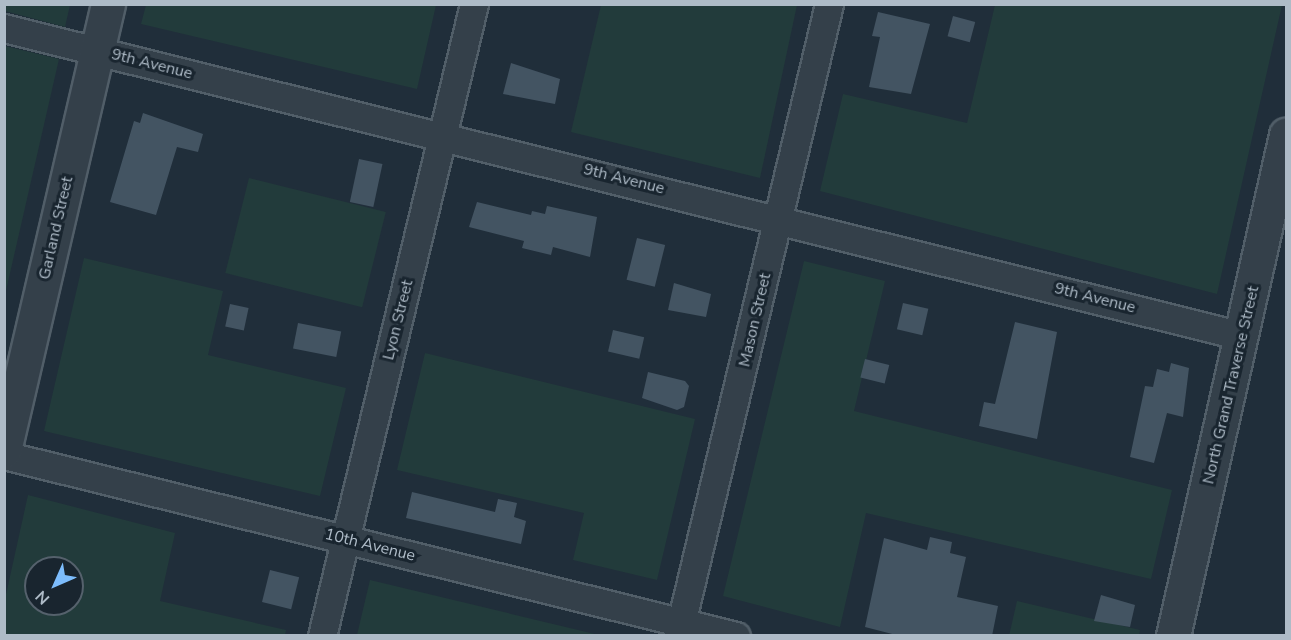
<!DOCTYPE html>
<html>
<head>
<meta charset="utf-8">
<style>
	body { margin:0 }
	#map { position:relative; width:1291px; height:640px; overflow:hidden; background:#202e3a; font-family:"Nunito Sans",sans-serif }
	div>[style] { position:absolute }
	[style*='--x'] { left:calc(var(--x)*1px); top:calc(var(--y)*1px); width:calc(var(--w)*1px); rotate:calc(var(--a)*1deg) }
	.green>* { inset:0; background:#223b3b; transform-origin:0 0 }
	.building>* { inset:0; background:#435462; transform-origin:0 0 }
	.roads { filter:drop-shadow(2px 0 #515e68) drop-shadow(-2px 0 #515e68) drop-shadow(0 2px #515e68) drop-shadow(0 -2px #515e68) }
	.minor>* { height:27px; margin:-13.5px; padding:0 13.5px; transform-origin:13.5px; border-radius:13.5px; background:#34404a }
	.tertiary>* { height:33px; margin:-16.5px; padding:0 16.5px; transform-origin:16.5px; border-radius:16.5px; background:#34404a }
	span { translate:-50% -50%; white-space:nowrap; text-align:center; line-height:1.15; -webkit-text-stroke:6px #19252f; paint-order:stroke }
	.street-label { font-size:16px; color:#aebbc7 }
	.frame { position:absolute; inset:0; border:6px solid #aebbc7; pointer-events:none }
	.north { position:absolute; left:24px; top:556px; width:60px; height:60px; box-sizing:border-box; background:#19252f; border:2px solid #55616c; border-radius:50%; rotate:225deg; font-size:16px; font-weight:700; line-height:24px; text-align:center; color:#aebbc7 }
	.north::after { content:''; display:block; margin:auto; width:21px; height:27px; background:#7dbdfd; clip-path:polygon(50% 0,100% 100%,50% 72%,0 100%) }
</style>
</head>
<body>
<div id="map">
	<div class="green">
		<i style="clip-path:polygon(4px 5px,5px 4px,70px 5px,65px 27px,5px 11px)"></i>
		<i style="clip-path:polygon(146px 5px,146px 4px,436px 5px,417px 89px,141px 24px)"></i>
		<i style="clip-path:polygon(601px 5px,797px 5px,760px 178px,571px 132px)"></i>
		<i style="clip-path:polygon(995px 5px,1282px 5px,1217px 294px,820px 191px,843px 94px,967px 123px)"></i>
		<i style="clip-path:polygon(5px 46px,59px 59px,5px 295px,4px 46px)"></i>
		<i style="left:249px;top:178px;width:141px;height:98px;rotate:14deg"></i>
		<i style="clip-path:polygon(84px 258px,223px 291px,208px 355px,346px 388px,320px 496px,44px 431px)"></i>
		<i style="clip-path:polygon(804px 261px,885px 281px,854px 411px,1172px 490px,1151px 579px,866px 513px,840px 627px,723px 596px)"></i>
		<i style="clip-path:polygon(425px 353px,695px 419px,657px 580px,573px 560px,584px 513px,397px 470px)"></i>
		<i style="clip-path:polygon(evenodd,28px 495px,175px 533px,160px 601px,286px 630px,285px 635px,5px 635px,5px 599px,28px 495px,36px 568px,72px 568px,72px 604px,36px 604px,36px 568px)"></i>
		<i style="clip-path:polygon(370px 580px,599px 635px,357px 635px)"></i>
		<i style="clip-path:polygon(1017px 601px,1140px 630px,1139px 636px,1009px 636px)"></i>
	</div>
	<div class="building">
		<i style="clip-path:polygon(878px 12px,930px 24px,911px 94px,869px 87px,880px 37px,872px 36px)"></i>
		<i style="left:953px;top:16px;width:23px;height:21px;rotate:15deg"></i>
		<i style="clip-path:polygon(511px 63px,560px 79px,555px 104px,503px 94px)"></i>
		<i style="clip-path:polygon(143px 113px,203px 134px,198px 152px,177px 147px,156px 215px,110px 202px,134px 121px,140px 123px)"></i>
		<i style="left:359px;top:159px;width:24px;height:44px;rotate:12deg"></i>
		<i style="clip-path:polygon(477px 202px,531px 215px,532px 211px,545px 214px,547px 206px,597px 217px,590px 257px,553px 247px,551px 255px,522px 248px,524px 241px,469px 227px)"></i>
		<i style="left:637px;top:238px;width:29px;height:43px;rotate:14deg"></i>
		<i style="clip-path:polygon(674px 283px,711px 294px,706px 317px,668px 310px)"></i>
		<i style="left:903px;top:303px;width:26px;height:27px;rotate:13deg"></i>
		<i style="left:230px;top:304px;width:19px;height:23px;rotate:12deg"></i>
		<i style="clip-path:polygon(1015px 322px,1057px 332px,1037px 439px,979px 426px,984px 402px,995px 404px)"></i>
		<i style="left:298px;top:323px;width:44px;height:26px;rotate:11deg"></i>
		<i style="left:613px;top:330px;width:32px;height:22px;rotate:13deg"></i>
		<i style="left:865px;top:359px;width:25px;height:19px;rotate:14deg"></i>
		<i style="clip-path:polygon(1171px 363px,1189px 368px,1183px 417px,1167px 413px,1154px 463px,1130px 457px,1145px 386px,1153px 387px,1157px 369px,1169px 372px)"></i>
		<i style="clip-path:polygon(648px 372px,685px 381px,689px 386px,684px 407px,677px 410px,642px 398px)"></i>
		<i style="clip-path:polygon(412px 492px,495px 512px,498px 499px,517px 503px,514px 517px,526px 521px,521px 544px,406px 518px)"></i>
		<i style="clip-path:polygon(930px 537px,952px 542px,950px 553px,966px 557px,957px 597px,998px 606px,992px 636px,900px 636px,865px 627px,884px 538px,927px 550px)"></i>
		<i style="left:270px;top:570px;width:30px;height:33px;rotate:14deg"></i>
		<i style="clip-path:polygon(1101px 595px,1135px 605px,1130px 627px,1094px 621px)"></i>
	</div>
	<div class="roads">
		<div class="minor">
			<i style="--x:4;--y:28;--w:1276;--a:13.97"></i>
			<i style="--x:4;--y:455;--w:754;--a:13.89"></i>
			<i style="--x:322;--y:636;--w:650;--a:-76.48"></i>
			<i style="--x:678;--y:636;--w:650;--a:-76.56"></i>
		</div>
		<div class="tertiary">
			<i style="--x:4;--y:451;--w:459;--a:-76.9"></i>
			<i style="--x:1173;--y:636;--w:514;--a:-77.29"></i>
		</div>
	</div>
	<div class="street-label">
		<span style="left:152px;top:64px;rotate:14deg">9th Avenue</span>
		<span style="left:624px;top:179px;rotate:14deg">9th Avenue</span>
		<span style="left:56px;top:228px;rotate:-77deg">Garland Street</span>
		<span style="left:1095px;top:298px;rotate:14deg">9th Avenue</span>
		<span style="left:398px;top:320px;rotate:-76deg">Lyon Street</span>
		<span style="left:755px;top:320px;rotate:-77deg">Mason Street</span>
		<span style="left:1231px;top:385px;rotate:-77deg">North Grand Traverse Street</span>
		<span style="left:370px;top:545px;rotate:14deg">10th Avenue</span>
	</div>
	<div class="frame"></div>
	<div class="north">N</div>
</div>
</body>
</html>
